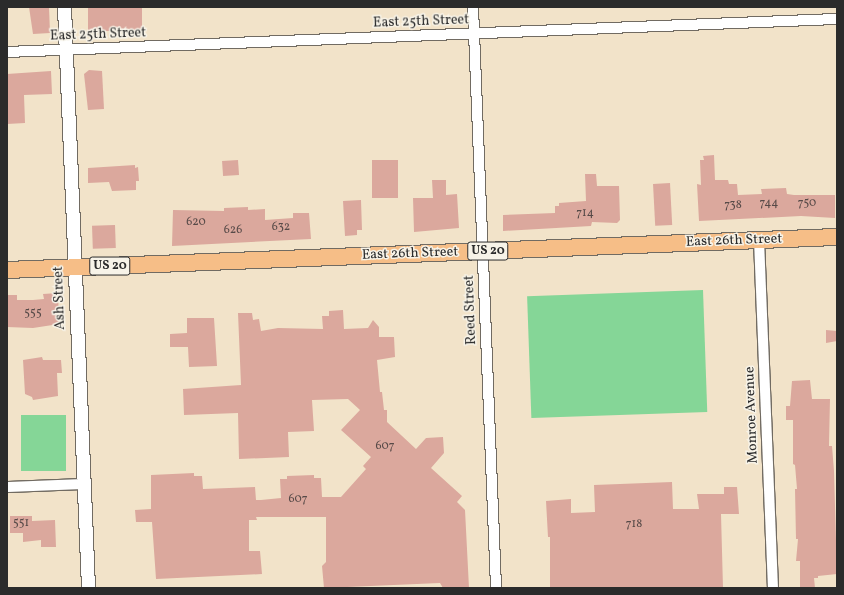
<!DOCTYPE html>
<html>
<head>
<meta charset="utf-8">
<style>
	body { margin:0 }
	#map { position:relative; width:844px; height:595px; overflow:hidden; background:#f2e3c9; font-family:Vollkorn,serif }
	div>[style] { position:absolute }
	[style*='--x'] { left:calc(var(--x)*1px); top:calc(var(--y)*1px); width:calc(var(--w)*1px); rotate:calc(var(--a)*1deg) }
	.green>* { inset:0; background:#85d697; transform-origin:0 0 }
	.building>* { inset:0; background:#dba89d; transform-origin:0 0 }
	.roads { filter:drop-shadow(1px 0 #716b62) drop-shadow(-1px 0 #716b62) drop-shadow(0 1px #716b62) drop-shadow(0 -1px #716b62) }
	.minor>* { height:10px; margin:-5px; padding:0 5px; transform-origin:5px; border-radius:5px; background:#fff }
	.tertiary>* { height:13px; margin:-6.5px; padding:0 6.5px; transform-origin:6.5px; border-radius:6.5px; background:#fff }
	.primary>* { height:16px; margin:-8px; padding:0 8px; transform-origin:8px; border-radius:8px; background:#f6be87 }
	span { translate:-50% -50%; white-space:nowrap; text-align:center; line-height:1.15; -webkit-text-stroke:3px #f7f3e8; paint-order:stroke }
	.number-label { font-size:12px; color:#574a48 }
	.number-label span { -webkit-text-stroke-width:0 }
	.shield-label span { padding:1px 3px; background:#f7f3e8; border:1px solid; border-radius:3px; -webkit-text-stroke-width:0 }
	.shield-label { font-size:13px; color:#2b2b2b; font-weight:700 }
	.street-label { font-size:14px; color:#2b2b2b }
	.frame { position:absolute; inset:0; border:8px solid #2b2b2b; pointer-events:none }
</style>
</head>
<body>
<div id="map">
	<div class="green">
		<i style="left:703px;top:290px;width:122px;height:176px;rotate:88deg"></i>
		<i style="left:21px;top:415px;width:45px;height:56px"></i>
	</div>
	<div class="building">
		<i style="clip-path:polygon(29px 7px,49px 7px,50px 33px,33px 34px)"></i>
		<i style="left:88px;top:7px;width:54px;height:24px"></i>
		<i style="clip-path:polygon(89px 70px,102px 71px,104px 109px,88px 110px,84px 74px)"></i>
		<i style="clip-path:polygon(51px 71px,52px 94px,24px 95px,25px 123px,7px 124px,7px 74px)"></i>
		<i style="clip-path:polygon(714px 155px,715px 180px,728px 180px,729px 184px,737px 184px,738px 195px,762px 194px,761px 189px,786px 188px,787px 194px,794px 195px,835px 195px,835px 218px,801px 216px,699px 221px,697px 184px,701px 185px,700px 160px,704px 160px,703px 156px)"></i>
		<i style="left:238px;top:160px;width:15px;height:16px;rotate:86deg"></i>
		<i style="left:372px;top:160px;width:26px;height:38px"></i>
		<i style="clip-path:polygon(135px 165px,135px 168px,138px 167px,139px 181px,136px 181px,136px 190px,112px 191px,109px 182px,88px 183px,88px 168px)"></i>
		<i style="clip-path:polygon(585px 174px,596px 174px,597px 186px,619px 186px,620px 220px,617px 223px,592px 222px,591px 226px,503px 231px,503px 215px,555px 213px,555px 206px,559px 206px,559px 203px,586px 201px)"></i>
		<i style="clip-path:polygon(432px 180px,446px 180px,446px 195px,457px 194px,459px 228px,414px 232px,413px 198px,433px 198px)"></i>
		<i style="left:670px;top:183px;width:42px;height:17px;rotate:87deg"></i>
		<i style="clip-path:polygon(361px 200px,362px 230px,357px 230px,357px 235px,345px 236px,343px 201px)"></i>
		<i style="clip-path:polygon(248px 207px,248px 210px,265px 209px,265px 220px,293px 218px,293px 213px,309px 213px,311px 239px,172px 246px,173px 210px,224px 211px,224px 208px)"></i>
		<i style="left:115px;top:225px;width:23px;height:23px;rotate:88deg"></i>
		<i style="clip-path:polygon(58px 293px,59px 324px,33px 328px,7px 327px,7px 295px,17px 295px,17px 300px,33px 300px,44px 299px,43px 294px)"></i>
		<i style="clip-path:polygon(343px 310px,344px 329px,368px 328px,373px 320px,379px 327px,379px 337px,394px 337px,395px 357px,377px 360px,380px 392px,382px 392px,384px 410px,387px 410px,387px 422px,416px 449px,426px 438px,443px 437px,444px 453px,431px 468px,462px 496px,457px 502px,465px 510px,469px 588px,443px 588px,440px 583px,324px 588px,322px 566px,326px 562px,326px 517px,256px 517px,257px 520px,249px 520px,249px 551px,260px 551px,262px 574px,156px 579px,152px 522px,136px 522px,135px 510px,151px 509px,151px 475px,194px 473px,194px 476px,202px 476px,203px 489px,255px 487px,256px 500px,261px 500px,281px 498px,280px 479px,287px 479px,287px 476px,314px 475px,314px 478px,321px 478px,322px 497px,341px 497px,366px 469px,363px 466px,371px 457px,341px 430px,360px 410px,348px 399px,312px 400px,314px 431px,288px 432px,289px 457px,239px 459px,238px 413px,184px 415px,183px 389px,241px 385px,238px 313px,252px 313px,253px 320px,259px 319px,261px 331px,278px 328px,323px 329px,322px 316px,329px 316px,329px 311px)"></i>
		<i style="clip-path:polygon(187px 318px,214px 318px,217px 366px,189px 367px,188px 347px,170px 347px,170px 334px,187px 333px)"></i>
		<i style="clip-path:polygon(826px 330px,837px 331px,837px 341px,826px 343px)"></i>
		<i style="clip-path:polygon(42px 357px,43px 360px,61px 360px,62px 373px,57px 373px,58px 396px,33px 400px,32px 397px,25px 394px,23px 360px)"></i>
		<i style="clip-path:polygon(810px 380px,812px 399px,830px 399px,829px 446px,832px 446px,834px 471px,837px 574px,818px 576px,818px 578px,814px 578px,815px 588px,800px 588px,800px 561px,796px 561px,798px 539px,796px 539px,795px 489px,797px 489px,795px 465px,793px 464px,793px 420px,786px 420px,786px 406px,790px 406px,792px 381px)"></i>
		<i style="clip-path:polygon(672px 482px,673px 509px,699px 509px,697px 494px,724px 494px,724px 487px,737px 487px,739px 514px,721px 514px,723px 588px,550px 588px,550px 537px,548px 537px,546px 501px,571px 499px,571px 513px,595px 512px,594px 485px)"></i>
		<i style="clip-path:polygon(10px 516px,32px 516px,32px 521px,55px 520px,56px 547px,41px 547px,41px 540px,23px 542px,23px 533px,10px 533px)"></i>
	</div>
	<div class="roads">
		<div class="minor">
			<i style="--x:473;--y:7;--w:581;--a:87.73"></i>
			<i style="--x:7;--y:52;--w:831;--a:-2.28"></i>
			<i style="--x:759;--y:240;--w:348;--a:87.7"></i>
			<i style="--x:7;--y:487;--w:77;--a:-2.2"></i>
		</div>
		<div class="tertiary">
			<i style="--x:64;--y:7;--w:581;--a:87.63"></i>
		</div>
		<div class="primary">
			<i style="--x:7;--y:270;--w:831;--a:-2.28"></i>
		</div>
	</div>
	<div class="number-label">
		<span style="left:769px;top:204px">744</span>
		<span style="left:807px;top:204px">750</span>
		<span style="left:733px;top:206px">738</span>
		<span style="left:585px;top:214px">714</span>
		<span style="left:196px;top:223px">620</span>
		<span style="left:281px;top:228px">632</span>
		<span style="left:233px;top:231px">626</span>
		<span style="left:33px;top:314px">555</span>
		<span style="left:385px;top:447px">607</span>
		<span style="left:298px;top:500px">607</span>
		<span style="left:21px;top:524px">551</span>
		<span style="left:634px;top:525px">718</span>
	</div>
	<div class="shield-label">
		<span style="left:488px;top:251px">US 20</span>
		<span style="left:110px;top:266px">US 20</span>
	</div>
	<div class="street-label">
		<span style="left:421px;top:22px;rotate:-2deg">East 25th Street</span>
		<span style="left:98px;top:35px;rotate:-2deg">East 25th Street</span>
		<span style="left:734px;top:241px;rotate:-2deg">East 26th Street</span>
		<span style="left:410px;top:254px;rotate:-2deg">East 26th Street</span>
		<span style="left:60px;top:298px;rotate:-92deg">Ash Street</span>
		<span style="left:471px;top:310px;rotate:-92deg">Reed Street</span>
		<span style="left:752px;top:415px;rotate:-92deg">Monroe Avenue</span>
	</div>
	<div class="frame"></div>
</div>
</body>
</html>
